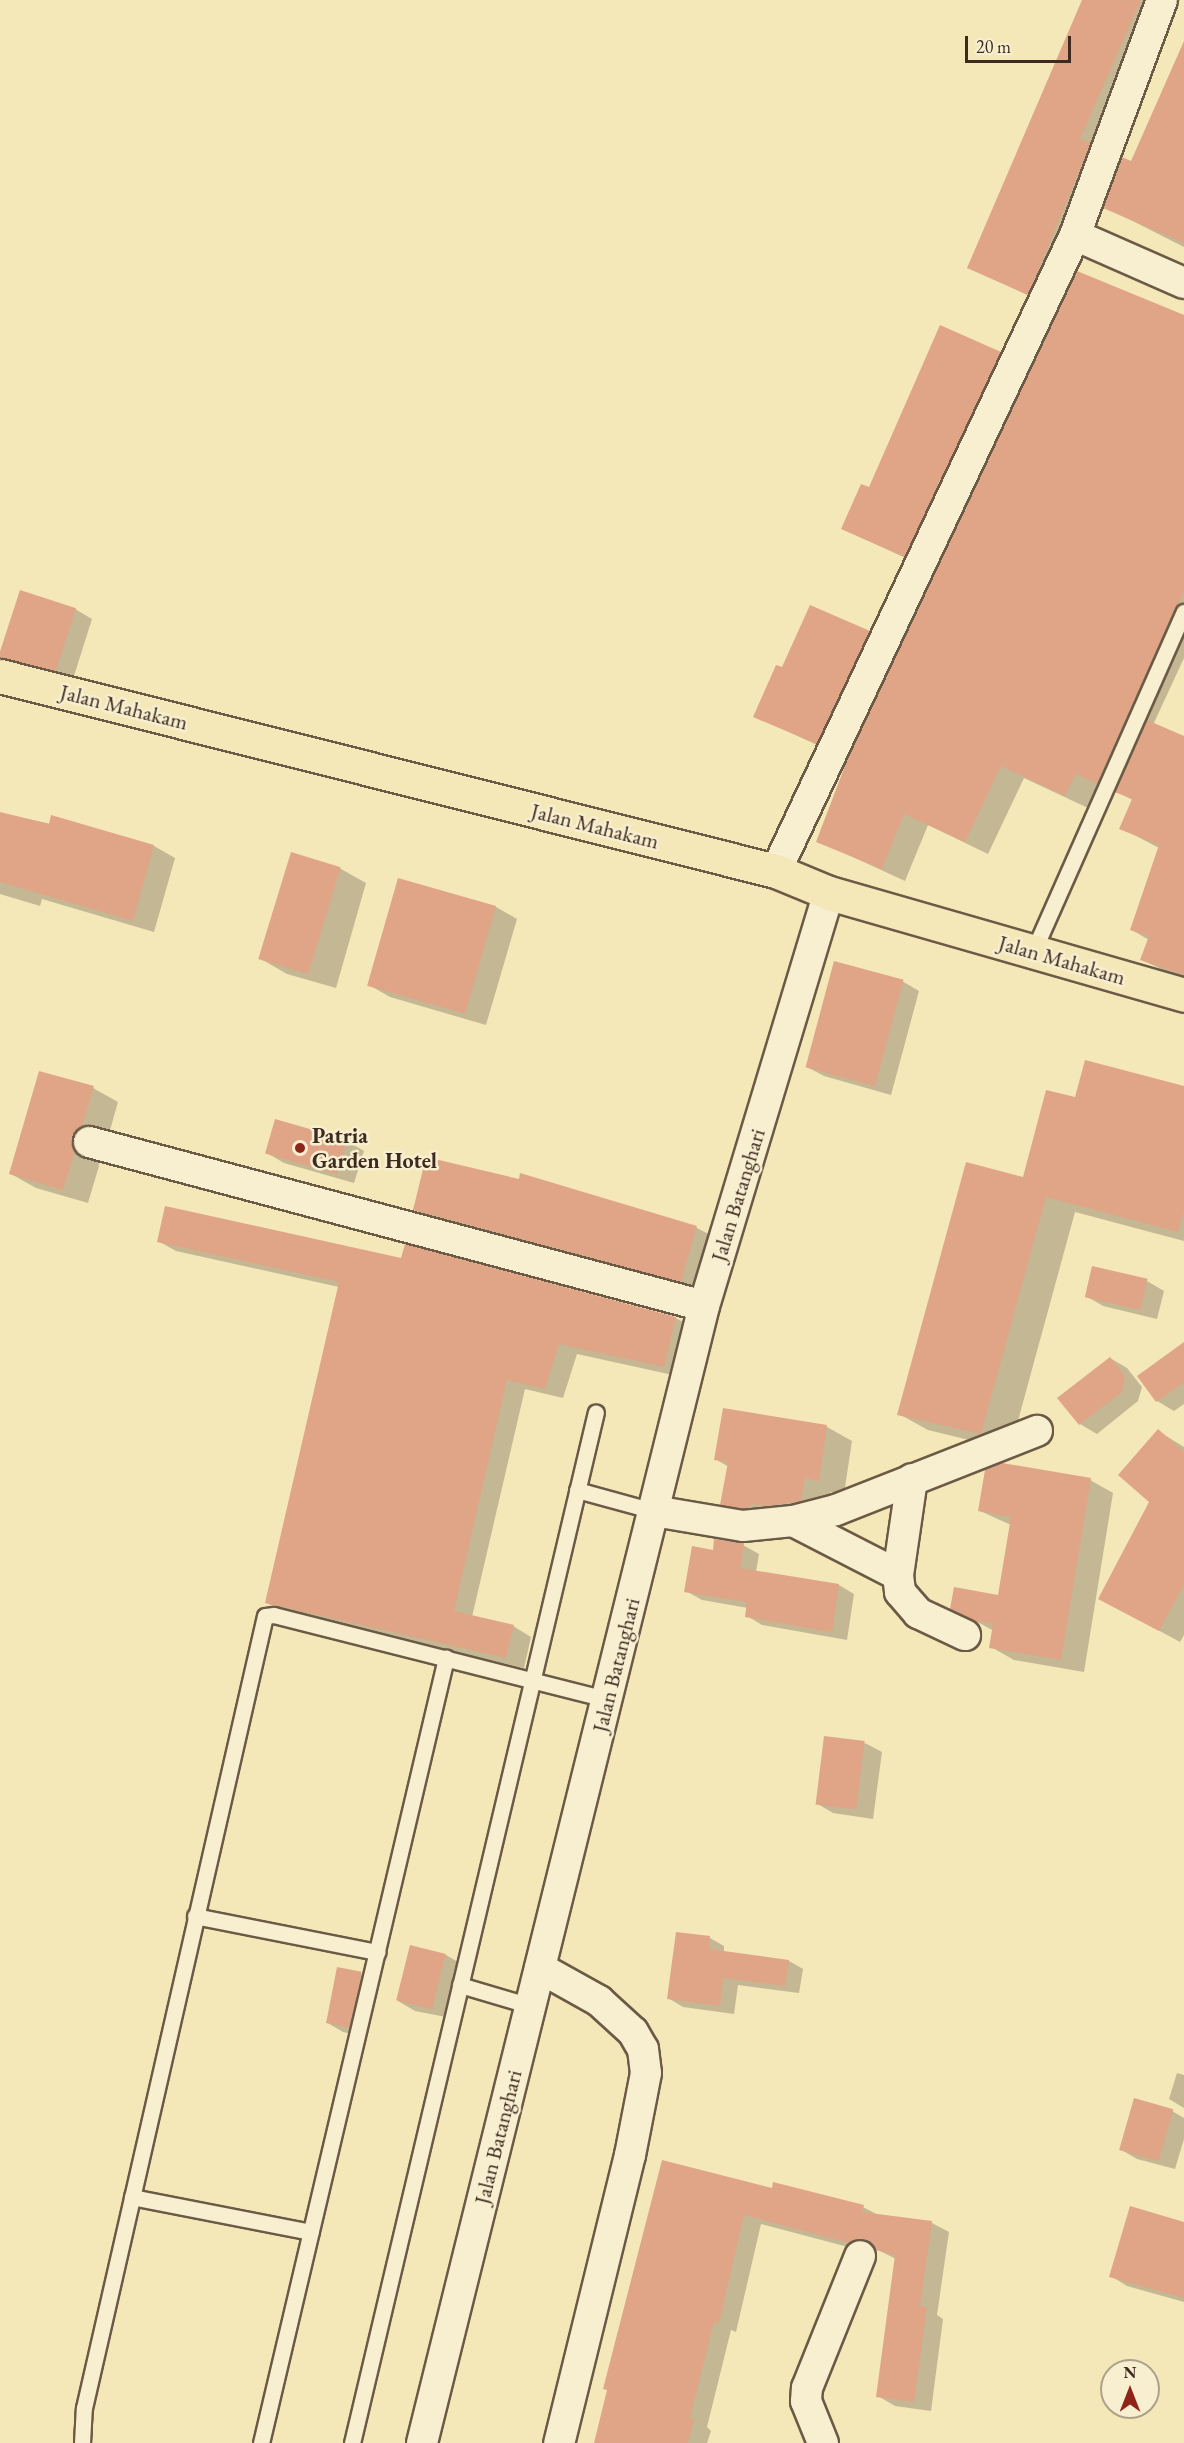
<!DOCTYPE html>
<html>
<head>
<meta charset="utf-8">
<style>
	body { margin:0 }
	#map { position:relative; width:1184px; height:2443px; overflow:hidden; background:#f4e7b8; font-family:"EB Garamond",serif }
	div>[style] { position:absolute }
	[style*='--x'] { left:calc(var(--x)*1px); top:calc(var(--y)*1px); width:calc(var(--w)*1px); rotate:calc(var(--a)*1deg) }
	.shadow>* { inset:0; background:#0003 }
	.building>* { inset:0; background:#dfa586; transform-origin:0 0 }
	.roads { filter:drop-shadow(2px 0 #6b5a46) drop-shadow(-2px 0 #6b5a46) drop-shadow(0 2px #6b5a46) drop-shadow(0 -2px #6b5a46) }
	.service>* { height:15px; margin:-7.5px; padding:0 7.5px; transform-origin:7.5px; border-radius:7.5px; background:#f8efd1 }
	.minor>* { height:30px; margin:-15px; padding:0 15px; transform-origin:15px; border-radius:15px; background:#f8efd1 }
	.primary>* { height:33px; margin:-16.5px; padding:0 16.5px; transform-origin:16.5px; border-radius:16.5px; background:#f4e7b8 }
	.dots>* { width:16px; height:16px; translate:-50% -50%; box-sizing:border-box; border:3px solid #f8efd1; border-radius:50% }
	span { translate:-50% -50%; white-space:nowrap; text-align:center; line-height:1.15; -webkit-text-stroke:5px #f8efd1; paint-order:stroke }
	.street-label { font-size:22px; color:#3d2b20 }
	.poi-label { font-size:22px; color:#3d2b20; font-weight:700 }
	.left { translate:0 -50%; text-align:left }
	.north { position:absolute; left:1100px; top:2359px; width:60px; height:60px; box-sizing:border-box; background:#f8efd1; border:2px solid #ada18a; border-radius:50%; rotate:0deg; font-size:16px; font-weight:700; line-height:24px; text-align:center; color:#3d2b20 }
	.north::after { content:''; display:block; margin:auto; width:21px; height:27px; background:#8f2418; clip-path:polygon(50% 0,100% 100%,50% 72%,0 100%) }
	.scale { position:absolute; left:965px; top:36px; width:106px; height:27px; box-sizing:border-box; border:3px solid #3d2b20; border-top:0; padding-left:8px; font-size:18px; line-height:21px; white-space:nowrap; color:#3d2b20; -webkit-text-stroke:4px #f8efd1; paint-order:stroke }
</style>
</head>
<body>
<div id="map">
	<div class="shadow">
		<i style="clip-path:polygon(1084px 0,1163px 0,1045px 303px,969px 268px)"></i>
		<i style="clip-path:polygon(1184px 45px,1184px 247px,1105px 207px,1132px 163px)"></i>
		<i style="clip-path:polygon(1184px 317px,1184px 658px,1153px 725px,1184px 737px,1184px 980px,1142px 960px,1149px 940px,1132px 930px,1159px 848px,1121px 828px,1133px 800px,1121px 794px,1099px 786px,1088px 808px,1024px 778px,988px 854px,928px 825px,905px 881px,818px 841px)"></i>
		<i style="clip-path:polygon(1000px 353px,1022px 366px,927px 568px,843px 529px,869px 489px)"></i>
		<i style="clip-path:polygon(20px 592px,75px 609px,92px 619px,73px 679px,16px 665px,0 656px)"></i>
		<i style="clip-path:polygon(869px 632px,886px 642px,834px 753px,755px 716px,783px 669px)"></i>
		<i style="clip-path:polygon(0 813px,154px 846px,175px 858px,154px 932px,42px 899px,40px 906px,0 894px)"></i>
		<i style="clip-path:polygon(292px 854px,341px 869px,366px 883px,336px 988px,287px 974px,261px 959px)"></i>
		<i style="clip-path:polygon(496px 907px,517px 919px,486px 1025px,390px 997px,369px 985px)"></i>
		<i style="clip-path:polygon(902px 981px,919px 991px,891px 1095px,824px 1076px,807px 1067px)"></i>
		<i style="clip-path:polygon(93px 1088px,118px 1102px,107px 1141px,97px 1152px,99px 1166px,88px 1203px,36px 1188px,11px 1174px)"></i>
		<i style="clip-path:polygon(1184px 1088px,1184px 1241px,1075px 1212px,1010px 1450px,928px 1430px,899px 1414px,1024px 1179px,1076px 1099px)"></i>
		<i style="clip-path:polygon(276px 1121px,347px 1141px,364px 1151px,354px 1183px,284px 1163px,267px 1153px)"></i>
		<i style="clip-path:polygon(521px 1175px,697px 1228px,714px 1237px,698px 1291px,432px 1220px,415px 1210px,520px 1181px)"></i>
		<i style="clip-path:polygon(158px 1241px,402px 1259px,676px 1318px,694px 1328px,682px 1377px,577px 1354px,563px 1398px,525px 1389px,472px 1617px,513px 1626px,531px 1637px,524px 1668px,285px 1613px,267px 1603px,339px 1287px,176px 1251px)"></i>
		<i style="clip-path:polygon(1147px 1281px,1164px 1291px,1157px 1319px,1103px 1306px,1086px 1296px)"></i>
		<i style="clip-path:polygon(1184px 1355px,1184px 1404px,1174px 1411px,1157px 1401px)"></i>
		<i style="clip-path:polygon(1110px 1358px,1127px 1368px,1142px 1387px,1138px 1401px,1097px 1434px,1080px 1424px)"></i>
		<i style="clip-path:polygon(724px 1410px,827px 1427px,852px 1441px,844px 1494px,830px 1492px,826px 1515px,747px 1518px,722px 1504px,729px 1467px,715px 1459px)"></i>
		<i style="clip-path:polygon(1158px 1431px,1184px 1447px,1184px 1635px,1180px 1642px,1121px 1610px,1151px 1501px)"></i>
		<i style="clip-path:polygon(1090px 1480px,1113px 1493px,1084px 1672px,1014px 1660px,991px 1647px,994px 1631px,952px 1608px,999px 1597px,1011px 1525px,980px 1511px)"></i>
		<i style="clip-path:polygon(743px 1545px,759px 1554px,756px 1572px,839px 1585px,854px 1594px,847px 1640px,762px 1625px,747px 1616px,748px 1608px,702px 1600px,686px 1591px)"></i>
		<i style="clip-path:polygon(865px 1743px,882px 1752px,873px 1819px,833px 1813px,816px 1803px)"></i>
		<i style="clip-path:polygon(710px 1938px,724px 1946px,724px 1952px,789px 1961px,803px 1969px,799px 1993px,738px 1985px,734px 2014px,683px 2007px,668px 1998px)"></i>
		<i style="clip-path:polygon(446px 1955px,463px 1965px,451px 2018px,415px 2011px,398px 2001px)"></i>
		<i style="clip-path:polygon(361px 1974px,378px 1983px,366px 2037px,343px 2032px,326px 2022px)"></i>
		<i style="clip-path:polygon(1177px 2073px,1184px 2075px,1184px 2108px,1169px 2099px)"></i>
		<i style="clip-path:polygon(1172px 2111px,1184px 2118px,1184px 2139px,1175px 2169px,1137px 2159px,1120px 2149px)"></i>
		<i style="clip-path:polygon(663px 2162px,773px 2190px,863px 2207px,880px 2216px,932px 2223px,949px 2232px,937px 2315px,943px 2319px,931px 2411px,895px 2406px,878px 2396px,896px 2259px,878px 2250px,867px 2252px,761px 2224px,736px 2332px,731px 2330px,707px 2427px,711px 2431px,707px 2443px,595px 2443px)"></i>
		<i style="clip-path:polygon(1184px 2223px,1184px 2302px,1127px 2286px,1111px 2276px)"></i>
	</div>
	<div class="building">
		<i style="clip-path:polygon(1082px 0,1141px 0,1080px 139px,1091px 143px,1028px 295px,967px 268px)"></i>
		<i style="clip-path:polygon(1184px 41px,1184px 243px,1103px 208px,1122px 157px,1131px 161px)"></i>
		<i style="clip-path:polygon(1077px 271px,1184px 315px,1184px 591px,1097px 784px,1076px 774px,1065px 796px,1001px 766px,965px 842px,904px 814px,882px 869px,816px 842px,848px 758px)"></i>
		<i style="clip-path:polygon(940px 325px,1001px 352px,905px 557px,841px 529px,861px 484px,869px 487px)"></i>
		<i style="left:20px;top:590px;width:59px;height:70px;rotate:18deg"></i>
		<i style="clip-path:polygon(810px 605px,870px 631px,817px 744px,753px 717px,776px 665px,782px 667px)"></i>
		<i style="clip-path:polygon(1147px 720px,1184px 736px,1184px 975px,1140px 960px,1149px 936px,1130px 930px,1159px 845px,1119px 829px,1132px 799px,1115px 792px)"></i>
		<i style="clip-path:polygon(0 812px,49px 824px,51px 815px,154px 845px,133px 921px,0 882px)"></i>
		<i style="left:291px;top:852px;width:52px;height:112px;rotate:17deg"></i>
		<i style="left:398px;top:878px;width:102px;height:112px;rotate:16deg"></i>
		<i style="left:834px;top:961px;width:72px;height:110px;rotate:15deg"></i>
		<i style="clip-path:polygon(1085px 1060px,1184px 1086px,1184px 1211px,1178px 1232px,1046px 1197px,981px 1434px,897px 1415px,966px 1162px,1023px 1177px,1046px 1090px,1075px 1097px)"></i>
		<i style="clip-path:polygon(39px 1071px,94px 1086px,82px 1127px,73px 1137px,75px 1151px,63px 1190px,9px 1174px)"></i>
		<i style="left:275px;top:1119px;width:75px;height:36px;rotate:16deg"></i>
		<i style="clip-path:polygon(426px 1157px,519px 1179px,520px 1173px,697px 1226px,681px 1282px,413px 1210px)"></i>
		<i style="clip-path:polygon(165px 1206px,401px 1258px,405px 1244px,676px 1317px,664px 1367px,559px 1344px,545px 1389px,507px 1380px,454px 1611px,514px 1625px,506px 1658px,265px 1603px,339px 1282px,157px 1242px)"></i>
		<i style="left:1092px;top:1266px;width:57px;height:32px;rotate:13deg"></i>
		<i style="clip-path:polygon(1184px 1342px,1184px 1382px,1156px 1402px,1137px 1376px)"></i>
		<i style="clip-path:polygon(1110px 1357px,1125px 1376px,1122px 1392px,1079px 1425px,1057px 1398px)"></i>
		<i style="clip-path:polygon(723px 1408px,827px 1425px,819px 1481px,805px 1478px,801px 1501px,768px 1506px,751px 1504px,750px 1508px,744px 1509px,720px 1505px,728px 1462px,714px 1460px)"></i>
		<i style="clip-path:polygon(1158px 1429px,1184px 1452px,1184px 1584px,1159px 1631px,1098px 1599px,1149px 1502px,1118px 1475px)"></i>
		<i style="clip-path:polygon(1002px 1463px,1091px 1478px,1061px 1660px,989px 1648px,993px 1624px,974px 1621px,950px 1609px,954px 1587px,998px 1595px,1011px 1517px,978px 1511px,985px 1470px)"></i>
		<i style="clip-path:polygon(714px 1539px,744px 1543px,740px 1568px,839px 1584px,832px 1632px,745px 1617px,747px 1602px,684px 1592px,692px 1546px,713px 1550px)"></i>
		<i style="left:824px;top:1736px;width:41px;height:69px;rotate:7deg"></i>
		<i style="clip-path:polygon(676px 1932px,710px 1936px,709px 1949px,789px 1960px,785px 1986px,723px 1978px,720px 2006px,667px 1999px)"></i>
		<i style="left:410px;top:1945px;width:37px;height:57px;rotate:14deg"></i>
		<i style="left:337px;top:1967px;width:25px;height:57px;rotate:11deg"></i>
		<i style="left:1134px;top:2098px;width:41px;height:54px;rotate:16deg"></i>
		<i style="clip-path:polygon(662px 2160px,772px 2188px,773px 2182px,864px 2205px,862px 2212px,932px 2221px,920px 2306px,927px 2307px,914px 2402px,876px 2397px,895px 2255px,876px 2250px,866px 2240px,849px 2243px,744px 2215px,719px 2323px,714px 2322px,690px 2418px,694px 2419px,688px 2443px,594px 2443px,607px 2390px,603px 2389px)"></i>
		<i style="clip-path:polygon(1130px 2206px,1184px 2222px,1184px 2298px,1109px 2277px)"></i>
	</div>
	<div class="roads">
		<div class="service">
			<i style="--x:1033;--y:952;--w:372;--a:-66.1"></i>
			<i style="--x:577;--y:1490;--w:80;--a:15.3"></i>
			<i style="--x:195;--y:1916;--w:186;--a:11.2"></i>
			<i style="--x:460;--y:1985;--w:74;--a:16.5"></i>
			<i style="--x:132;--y:2197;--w:182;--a:11.1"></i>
			<i style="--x:82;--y:2443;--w:35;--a:-87"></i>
			<i style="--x:84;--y:2408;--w:812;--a:-77.13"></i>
			<i style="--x:265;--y:1616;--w:9;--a:-6"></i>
			<i style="--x:274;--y:1615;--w:343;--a:14.2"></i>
			<i style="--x:261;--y:2443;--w:807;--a:-76.74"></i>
			<i style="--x:352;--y:2443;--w:1059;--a:-76.69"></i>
		</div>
		<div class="minor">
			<i style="--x:1075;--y:235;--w:119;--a:23.8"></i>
			<i style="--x:776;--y:871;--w:703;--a:-64.82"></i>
			<i style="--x:1075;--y:235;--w:251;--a:-69.7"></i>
			<i style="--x:89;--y:1142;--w:636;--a:14.93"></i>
			<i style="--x:912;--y:1479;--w:97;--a:98.3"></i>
			<i style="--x:898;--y:1575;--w:17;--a:83"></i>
			<i style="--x:900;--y:1592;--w:28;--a:49"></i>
			<i style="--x:918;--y:1613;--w:52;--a:25.1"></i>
			<i style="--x:654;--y:1511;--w:90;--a:9.6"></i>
			<i style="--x:743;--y:1526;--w:50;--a:-5.7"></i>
			<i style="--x:793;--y:1521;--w:44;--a:-14.3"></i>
			<i style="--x:836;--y:1510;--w:216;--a:-21.5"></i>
			<i style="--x:793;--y:1521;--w:118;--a:27.2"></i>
			<i style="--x:540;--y:1968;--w:68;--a:29.2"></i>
			<i style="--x:599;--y:2001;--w:46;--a:42.4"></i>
			<i style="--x:633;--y:2032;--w:20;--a:60"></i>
			<i style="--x:643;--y:2049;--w:24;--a:83"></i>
			<i style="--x:646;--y:2073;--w:84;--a:101"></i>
			<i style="--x:630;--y:2155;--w:297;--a:103.8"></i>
			<i style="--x:422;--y:2443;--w:1171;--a:-76.07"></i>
			<i style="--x:704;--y:1306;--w:432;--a:-73.2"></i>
			<i style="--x:823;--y:2443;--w:45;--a:-112"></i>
			<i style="--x:806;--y:2401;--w:13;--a:-86"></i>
			<i style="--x:807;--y:2388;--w:142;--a:-68.1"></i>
		</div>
		<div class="primary">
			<i style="--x:0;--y:676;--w:800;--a:14.11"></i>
			<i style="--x:776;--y:871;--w:57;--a:22.5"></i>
			<i style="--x:829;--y:893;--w:369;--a:16"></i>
		</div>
	</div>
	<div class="dots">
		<i style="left:300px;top:1148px;background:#8f2418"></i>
	</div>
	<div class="street-label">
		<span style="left:124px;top:707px;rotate:14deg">Jalan Mahakam</span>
		<span style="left:595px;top:826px;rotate:14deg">Jalan Mahakam</span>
		<span style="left:1062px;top:960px;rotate:16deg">Jalan Mahakam</span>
		<span style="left:738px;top:1195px;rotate:-73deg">Jalan Batanghari</span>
		<span style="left:616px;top:1665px;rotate:-76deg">Jalan Batanghari</span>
		<span style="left:498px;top:2137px;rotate:-76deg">Jalan Batanghari</span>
	</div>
	<div class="poi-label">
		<span class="left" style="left:312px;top:1148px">Patria<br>Garden Hotel</span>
	</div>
	<div class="north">N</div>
	<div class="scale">20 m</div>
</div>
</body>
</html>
